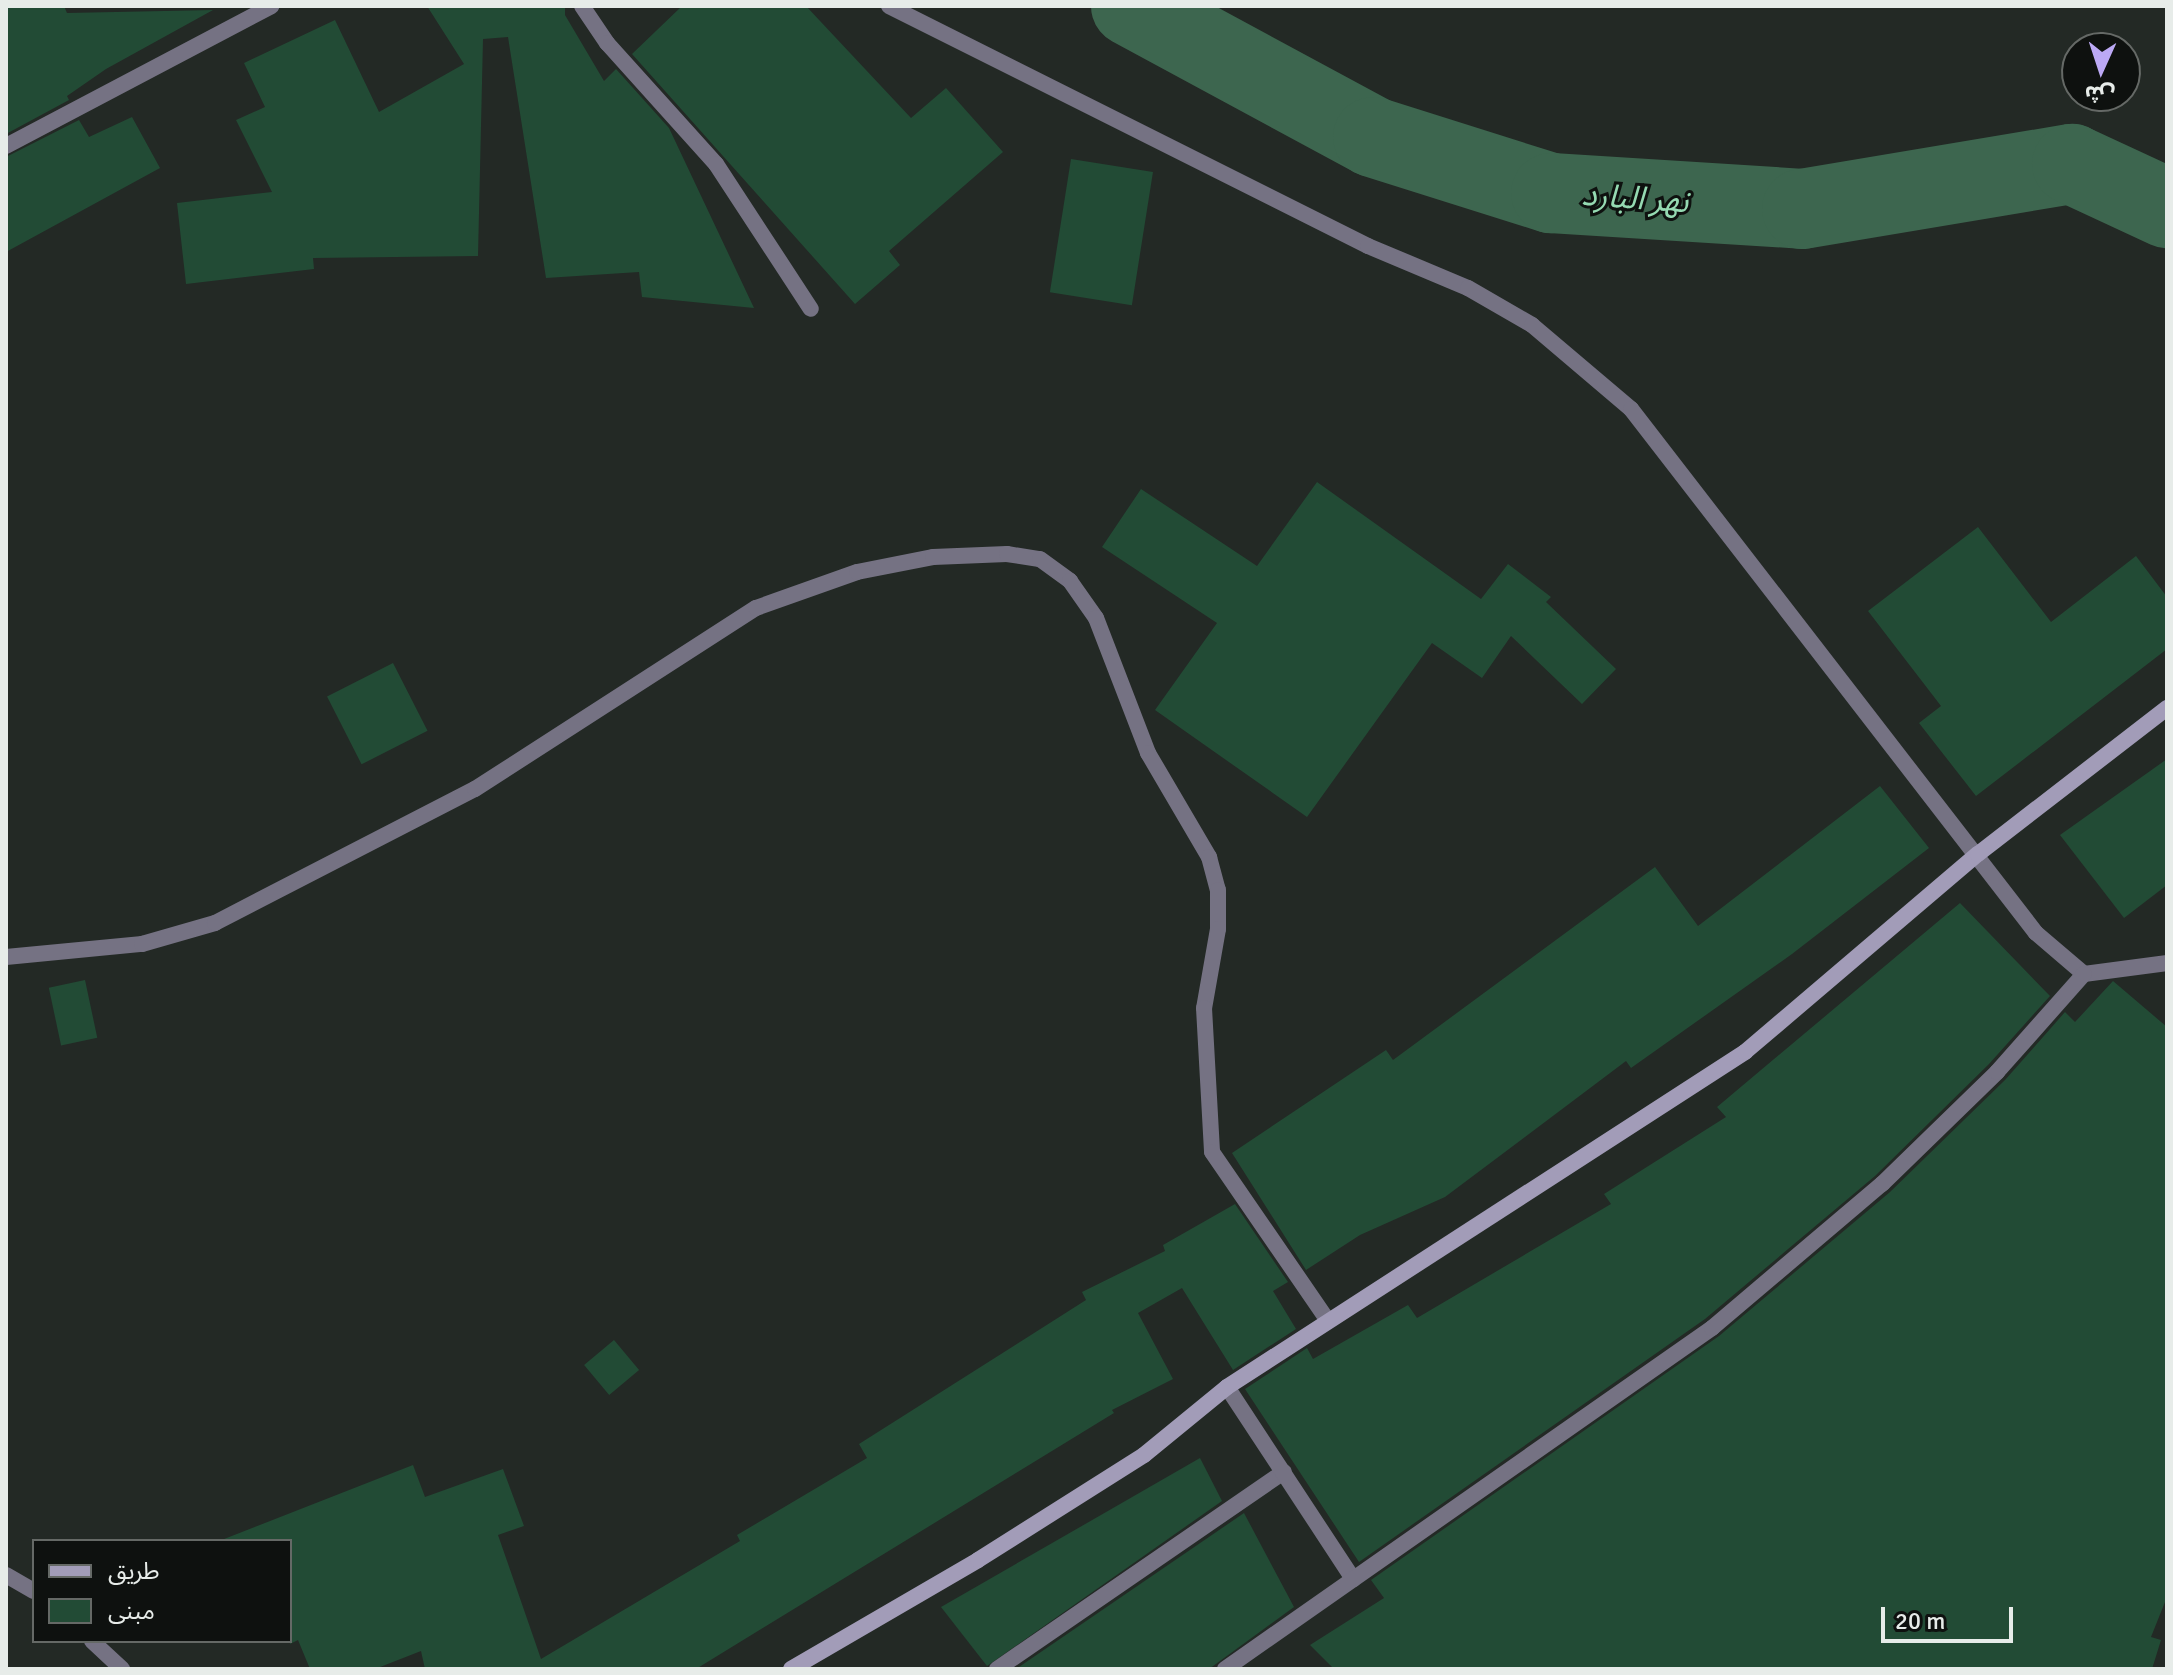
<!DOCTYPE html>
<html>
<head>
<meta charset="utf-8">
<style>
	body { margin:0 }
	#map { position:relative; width:2173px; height:1675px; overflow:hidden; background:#232925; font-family:Signika,"Noto Sans Arabic",sans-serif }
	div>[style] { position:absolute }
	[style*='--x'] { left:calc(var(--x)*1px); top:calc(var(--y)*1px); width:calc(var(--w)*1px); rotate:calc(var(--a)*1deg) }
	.river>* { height:80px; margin:-40px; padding:0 40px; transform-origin:40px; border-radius:40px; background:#3d664f }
	.building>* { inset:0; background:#224b35; transform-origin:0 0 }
	.pedestrian>* { height:16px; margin:-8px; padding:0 8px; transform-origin:8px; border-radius:8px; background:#757283 }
	.minor>* { height:16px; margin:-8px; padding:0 8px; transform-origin:8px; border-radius:8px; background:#757283 }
	.secondary>* { height:16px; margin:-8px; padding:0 8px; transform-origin:8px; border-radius:8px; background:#a29cb8 }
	span { translate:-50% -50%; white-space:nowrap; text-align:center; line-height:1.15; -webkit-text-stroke:6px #0e110f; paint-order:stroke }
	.water-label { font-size:32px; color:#95dab2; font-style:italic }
	.frame { position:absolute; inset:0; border:8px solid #e7ece9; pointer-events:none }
	.legend { position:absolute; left:32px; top:1539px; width:260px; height:104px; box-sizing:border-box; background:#0e110f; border:2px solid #656966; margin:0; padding:10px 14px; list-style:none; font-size:24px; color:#e7ece9 }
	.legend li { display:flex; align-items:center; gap:16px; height:40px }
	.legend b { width:40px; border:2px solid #656966 }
	.north { position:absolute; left:2061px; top:32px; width:80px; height:80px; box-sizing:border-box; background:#0e110f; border:2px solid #656966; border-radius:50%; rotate:183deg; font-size:22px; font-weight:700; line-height:32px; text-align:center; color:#e7ece9 }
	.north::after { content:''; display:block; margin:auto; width:28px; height:36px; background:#bca9f5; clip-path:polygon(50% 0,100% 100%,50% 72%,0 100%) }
	.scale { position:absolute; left:1881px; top:1607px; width:132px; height:36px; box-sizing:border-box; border:4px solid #e7ece9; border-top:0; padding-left:10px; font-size:24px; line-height:28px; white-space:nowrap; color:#e7ece9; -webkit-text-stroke:6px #0e110f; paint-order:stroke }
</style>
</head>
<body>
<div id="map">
	<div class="river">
		<i style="--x:1131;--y:6;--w:275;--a:28.4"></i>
		<i style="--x:1373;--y:137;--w:187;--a:17.5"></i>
		<i style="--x:1551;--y:193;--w:252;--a:3.6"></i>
		<i style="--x:1802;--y:209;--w:274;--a:-9.5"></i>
		<i style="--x:2072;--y:164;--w:105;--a:24.9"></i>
	</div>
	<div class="building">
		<i style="clip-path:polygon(6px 6px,64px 6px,67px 13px,213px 10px,106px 69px,67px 96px,69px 100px,6px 134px)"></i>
		<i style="clip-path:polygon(427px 6px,565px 6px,565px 15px,604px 81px,616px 69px,669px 128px,754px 308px,642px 297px,639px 272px,546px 278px,508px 37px,483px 39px,478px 256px,313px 258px,314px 269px,186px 284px,177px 203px,272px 192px,236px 120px,265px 107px,244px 63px,335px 20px,379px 112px,464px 64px)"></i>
		<i style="clip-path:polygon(682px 6px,806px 6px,911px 118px,946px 88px,1003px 152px,889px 251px,900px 265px,855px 304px,632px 54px)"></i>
		<i style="clip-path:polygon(132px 117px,160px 168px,6px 252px,6px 157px,79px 120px,89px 137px)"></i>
		<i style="left:1071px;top:159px;width:83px;height:135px;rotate:9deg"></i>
		<i style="clip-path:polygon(1317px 482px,1481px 599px,1508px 564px,1551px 597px,1546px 602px,1616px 669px,1582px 704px,1511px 636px,1482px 678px,1432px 643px,1307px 817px,1155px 710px,1217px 623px,1102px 547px,1141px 489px,1257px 566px)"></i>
		<i style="clip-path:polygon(1978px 527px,2051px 622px,2136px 556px,2167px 597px,2167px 649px,1976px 796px,1919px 723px,1941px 706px,1868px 611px)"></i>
		<i style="left:393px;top:663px;width:76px;height:74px;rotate:63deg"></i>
		<i style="clip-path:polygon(2167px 759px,2167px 885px,2124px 918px,2060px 835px)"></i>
		<i style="clip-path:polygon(1880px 786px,1929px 848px,1792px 954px,1631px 1068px,1626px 1061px,1445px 1197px,1360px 1235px,1306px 1270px,1232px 1153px,1386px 1050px,1393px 1060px,1655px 867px,1698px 926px)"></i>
		<i style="clip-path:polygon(1960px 903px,2050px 996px,1989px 1064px,1875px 1176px,1705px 1319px,1359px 1562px,1245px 1389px,1307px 1348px,1313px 1359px,1408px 1305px,1417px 1318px,1611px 1204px,1604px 1194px,1726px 1117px,1717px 1107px)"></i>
		<i style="left:85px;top:980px;width:59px;height:37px;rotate:78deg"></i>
		<i style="clip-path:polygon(2113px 981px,2167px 1027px,2167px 1597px,2151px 1637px,2161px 1640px,2152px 1669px,1334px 1669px,1310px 1645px,1384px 1598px,1371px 1580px,1719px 1336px,1890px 1192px,2005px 1080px,2065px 1012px,2075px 1022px)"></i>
		<i style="clip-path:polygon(1235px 1204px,1288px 1282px,1273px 1291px,1296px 1329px,1233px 1370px,1182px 1288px,1138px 1313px,1173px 1379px,1112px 1410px,1114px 1413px,696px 1669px,425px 1669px,421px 1651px,375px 1669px,310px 1669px,298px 1640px,290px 1644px,290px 1541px,219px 1541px,413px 1465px,425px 1497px,503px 1469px,524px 1526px,498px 1535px,541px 1659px,740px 1541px,737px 1535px,867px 1458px,859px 1444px,1086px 1300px,1082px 1292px,1165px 1251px,1163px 1245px)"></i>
		<i style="left:614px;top:1340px;width:39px;height:39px;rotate:50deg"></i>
		<i style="clip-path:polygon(1200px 1458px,1222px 1501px,987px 1666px,941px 1607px)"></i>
		<i style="clip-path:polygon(1244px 1513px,1294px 1607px,1209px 1669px,1016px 1669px)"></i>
	</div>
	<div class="pedestrian">
		<i style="--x:997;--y:1669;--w:348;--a:-34.5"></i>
	</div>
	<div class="minor">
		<i style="--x:582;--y:6;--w:45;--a:56"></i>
		<i style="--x:607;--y:43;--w:163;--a:48"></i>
		<i style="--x:716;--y:164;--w:173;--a:56.8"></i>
		<i style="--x:889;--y:6;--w:536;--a:26.61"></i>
		<i style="--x:1368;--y:246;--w:108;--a:22.8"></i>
		<i style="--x:1468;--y:288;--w:74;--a:30"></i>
		<i style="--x:1532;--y:325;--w:130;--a:40.3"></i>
		<i style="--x:1631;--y:409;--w:662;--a:52.3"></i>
		<i style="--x:2036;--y:933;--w:63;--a:40.5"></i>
		<i style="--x:2084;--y:974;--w:84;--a:-7.5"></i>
		<i style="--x:6;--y:146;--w:300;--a:-27.8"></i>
		<i style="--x:6;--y:957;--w:137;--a:-5.5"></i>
		<i style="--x:142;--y:944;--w:76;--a:-16"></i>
		<i style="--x:215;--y:923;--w:292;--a:-27.3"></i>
		<i style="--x:475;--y:789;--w:334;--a:-32.8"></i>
		<i style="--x:756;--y:608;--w:107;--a:-19.6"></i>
		<i style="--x:857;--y:572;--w:77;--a:-11.2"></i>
		<i style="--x:933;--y:557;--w:74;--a:-2.3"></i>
		<i style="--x:1007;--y:554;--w:33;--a:9"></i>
		<i style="--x:1040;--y:559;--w:37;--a:36"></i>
		<i style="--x:1070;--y:581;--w:45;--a:54.9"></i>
		<i style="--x:1096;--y:618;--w:145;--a:68.9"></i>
		<i style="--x:1148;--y:753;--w:121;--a:59.6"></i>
		<i style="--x:1209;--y:857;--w:34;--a:75"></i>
		<i style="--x:1218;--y:890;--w:39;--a:90"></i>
		<i style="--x:1218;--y:929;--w:80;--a:100"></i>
		<i style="--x:1204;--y:1008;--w:144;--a:86.8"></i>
		<i style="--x:1212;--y:1152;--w:205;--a:55.5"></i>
		<i style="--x:1227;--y:1387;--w:230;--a:56.7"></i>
		<i style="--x:6;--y:1575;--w:32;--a:30"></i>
		<i style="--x:92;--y:1641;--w:41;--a:43"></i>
		<i style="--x:1225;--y:1669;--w:595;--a:-35"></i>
		<i style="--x:1712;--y:1328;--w:223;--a:-40.3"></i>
		<i style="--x:1882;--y:1184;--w:161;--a:-44.2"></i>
		<i style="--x:1997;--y:1072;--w:131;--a:-48.4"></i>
	</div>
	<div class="secondary">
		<i style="--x:791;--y:1669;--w:216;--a:-30.2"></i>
		<i style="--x:978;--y:1560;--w:196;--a:-32.3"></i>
		<i style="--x:1144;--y:1455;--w:107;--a:-39.3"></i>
		<i style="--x:1227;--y:1387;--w:617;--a:-32.89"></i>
		<i style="--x:1745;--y:1052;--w:306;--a:-40.4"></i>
		<i style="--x:1978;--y:854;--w:239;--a:-37.7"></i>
	</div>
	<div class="water-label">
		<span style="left:1635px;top:199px;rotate:4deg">نهر البارد</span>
	</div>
	<div class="frame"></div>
	<ul class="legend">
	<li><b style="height:10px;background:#a29cb8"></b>طريق</li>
	<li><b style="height:22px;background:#224b35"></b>مبنى</li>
	</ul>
	<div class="north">ش</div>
	<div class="scale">20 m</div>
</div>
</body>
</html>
